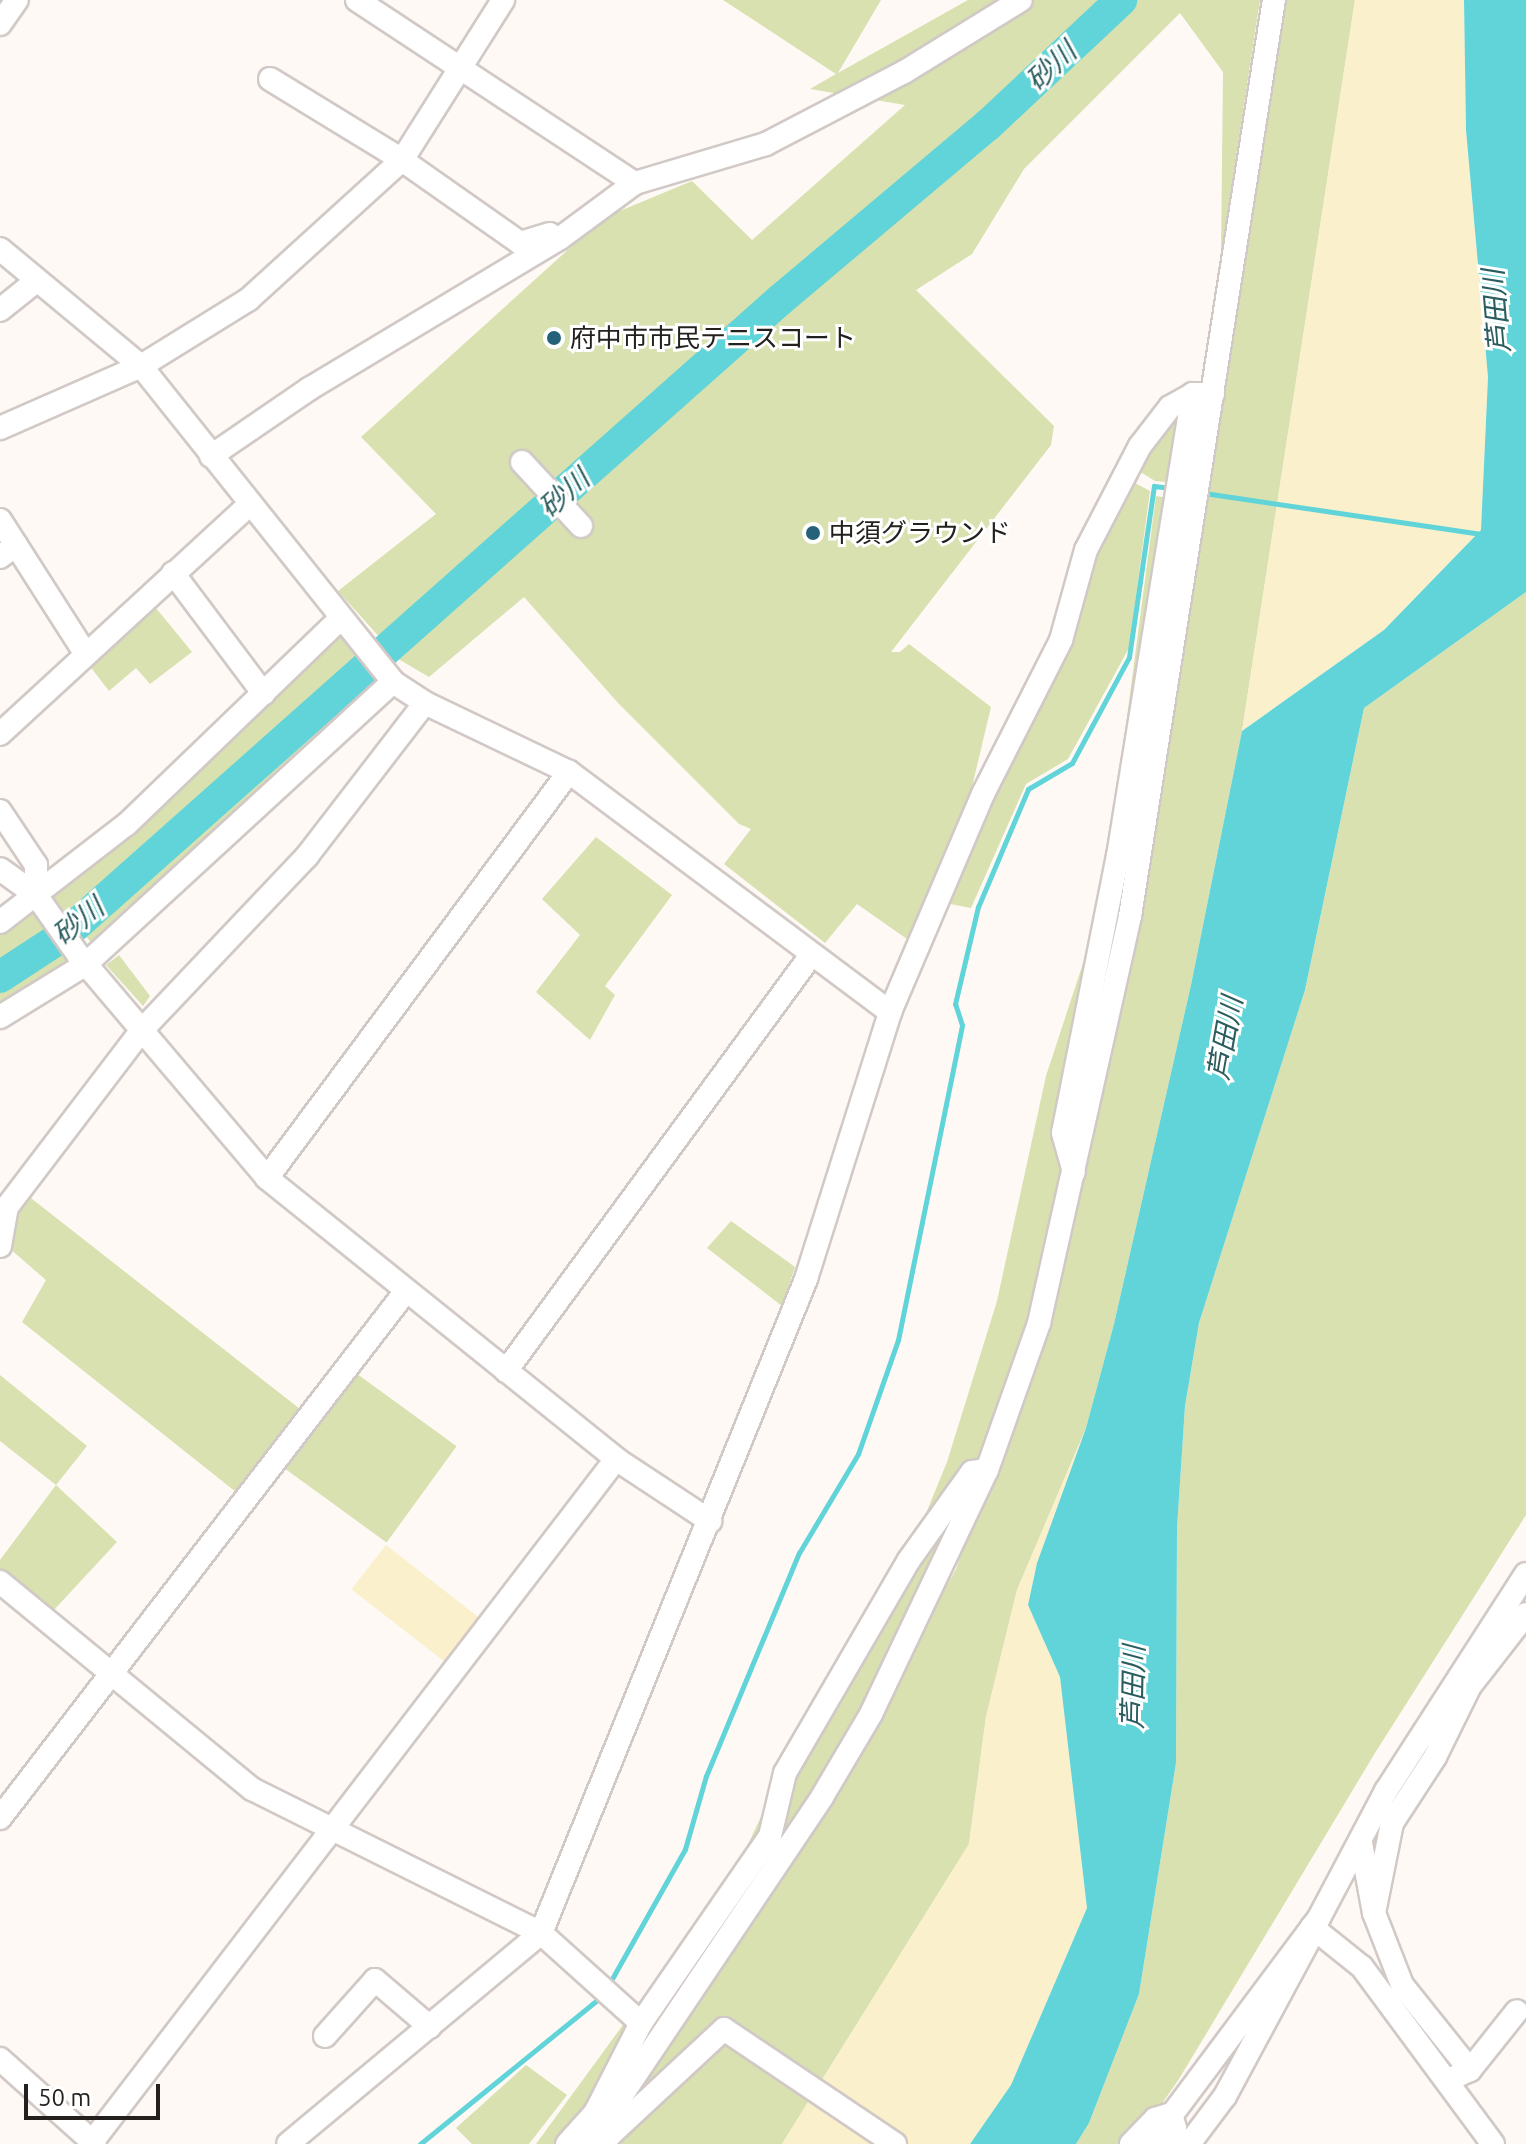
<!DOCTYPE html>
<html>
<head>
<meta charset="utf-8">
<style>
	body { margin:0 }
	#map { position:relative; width:1526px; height:2144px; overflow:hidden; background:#fff9f5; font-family:Ubuntu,"Noto Sans JP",sans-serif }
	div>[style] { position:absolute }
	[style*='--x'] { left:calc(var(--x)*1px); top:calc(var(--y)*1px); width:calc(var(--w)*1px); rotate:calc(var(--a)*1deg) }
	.green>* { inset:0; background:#d8e1af; transform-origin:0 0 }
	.sand>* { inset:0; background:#faf0cb; transform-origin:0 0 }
	.water>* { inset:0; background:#60d4d8 }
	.stream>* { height:5px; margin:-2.5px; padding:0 2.5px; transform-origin:2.5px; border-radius:2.5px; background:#60d4d8 }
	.river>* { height:32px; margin:-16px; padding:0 16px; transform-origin:16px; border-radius:16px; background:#60d4d8 }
	.roads { filter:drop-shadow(2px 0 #d1c9c5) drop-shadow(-2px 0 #d1c9c5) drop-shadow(0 2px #d1c9c5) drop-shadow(0 -2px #d1c9c5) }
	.minor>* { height:22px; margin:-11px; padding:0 11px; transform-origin:11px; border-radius:11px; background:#fff }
	.dots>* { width:22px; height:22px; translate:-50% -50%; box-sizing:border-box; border:4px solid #fff; border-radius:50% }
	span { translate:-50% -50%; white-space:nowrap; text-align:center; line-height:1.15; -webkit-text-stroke:6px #fff; paint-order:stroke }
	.poi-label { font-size:26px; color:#23201e }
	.left { translate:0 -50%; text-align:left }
	.water-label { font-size:28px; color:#2b5d5f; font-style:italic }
	.scale { position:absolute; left:24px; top:2084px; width:136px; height:36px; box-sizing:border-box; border:4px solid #23201e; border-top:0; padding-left:10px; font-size:24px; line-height:28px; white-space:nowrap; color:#23201e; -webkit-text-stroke:6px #fff; paint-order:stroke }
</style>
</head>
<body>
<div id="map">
	<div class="green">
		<i style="clip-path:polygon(723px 0,881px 0,838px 73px,968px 0,1260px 0,1221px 254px,1223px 72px,1180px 13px,1024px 169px,972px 254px,916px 290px,1054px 426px,1051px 445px,891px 652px,900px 652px,909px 644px,991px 707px,971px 791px,907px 939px,857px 904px,825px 943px,724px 864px,751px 829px,739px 824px,619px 704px,524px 597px,429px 677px,400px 660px,338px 591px,436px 514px,361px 437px,603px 218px,692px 181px,752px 240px,905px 105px,810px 89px,836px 74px)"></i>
		<i style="clip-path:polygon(1284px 0,1355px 0,1242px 731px,1191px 985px,1114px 1324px,1086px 1428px,1017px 1590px,986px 1717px,969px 1844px,782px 2144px,598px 2144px,819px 1815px,956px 1569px,1043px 1332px,1133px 948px)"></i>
		<i style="clip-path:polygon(1199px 411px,1191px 484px,1155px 481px,1134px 468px,1165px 424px)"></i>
		<i style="clip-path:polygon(1135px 483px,1150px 491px,1129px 648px,1068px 759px,1026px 784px,971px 908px,945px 903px,1093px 548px)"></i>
		<i style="clip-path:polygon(1156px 496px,1188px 501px,1121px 923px,1058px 1208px,995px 1430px,914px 1618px,776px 1852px,578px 2144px,536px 2144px,736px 1870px,765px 1808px,888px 1606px,947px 1462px,997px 1301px,1046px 1076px,1088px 948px,1119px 778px)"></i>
		<i style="clip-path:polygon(1526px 592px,1526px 1515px,1375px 1753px,1179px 2079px,1134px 2144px,1076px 2144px,1089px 2123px,1139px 1994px,1176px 1763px,1177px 1528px,1185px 1406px,1199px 1323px,1305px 990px,1364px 708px)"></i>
		<i style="clip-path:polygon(151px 602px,192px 652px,150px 684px,136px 668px,109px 691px,86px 661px)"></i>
		<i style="left:337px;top:631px;width:67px;height:391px;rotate:48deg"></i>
		<i style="clip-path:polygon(596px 837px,672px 895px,605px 986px,615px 995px,590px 1040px,536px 992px,580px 935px,542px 899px)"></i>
		<i style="clip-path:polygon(30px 906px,69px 959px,0 1007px,0 926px)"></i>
		<i style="clip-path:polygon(119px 955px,150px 996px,143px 1006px,106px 965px)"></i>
		<i style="clip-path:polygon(27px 1195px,300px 1409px,236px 1492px,22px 1322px,46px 1280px,9px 1248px,14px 1212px)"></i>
		<i style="clip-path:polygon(731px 1221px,795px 1267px,782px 1306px,707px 1248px)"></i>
		<i style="left:353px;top:1371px;width:128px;height:119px;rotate:36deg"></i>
		<i style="clip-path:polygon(0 1375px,87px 1446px,56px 1485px,117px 1542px,52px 1612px,0 1572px,0 1560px,56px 1485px,0 1441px)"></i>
		<i style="clip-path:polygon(526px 2065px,567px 2095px,529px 2144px,472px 2144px,456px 2128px)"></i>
	</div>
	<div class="sand">
		<i style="clip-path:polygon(1355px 0,1464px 0,1466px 130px,1488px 377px,1481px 530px,1384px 630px,1242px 731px)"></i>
		<i style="clip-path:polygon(1086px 1428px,1037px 1563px,1028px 1605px,1060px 1677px,1087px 1908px,1011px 2085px,970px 2144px,782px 2144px,969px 1844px,986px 1717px,1017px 1590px)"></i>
		<i style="left:386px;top:1545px;width:123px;height:56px;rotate:38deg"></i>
	</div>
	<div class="water">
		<i style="clip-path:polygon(1464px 0,1526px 0,1526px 592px,1364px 708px,1305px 990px,1199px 1323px,1185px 1406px,1177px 1528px,1176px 1763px,1139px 1994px,1089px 2123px,1076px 2144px,970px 2144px,1011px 2085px,1087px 1908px,1060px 1677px,1028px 1605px,1037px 1563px,1086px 1428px,1114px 1324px,1191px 985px,1242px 731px,1384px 630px,1481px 530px,1488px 377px,1466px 130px)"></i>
	</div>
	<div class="stream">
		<i style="--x:1204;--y:493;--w:282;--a:8.4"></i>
		<i style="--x:609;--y:1984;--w:155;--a:-60.6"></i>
		<i style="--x:685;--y:1849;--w:76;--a:-74"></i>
		<i style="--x:706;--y:1776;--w:242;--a:-67.4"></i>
		<i style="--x:799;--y:1553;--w:115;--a:-59.2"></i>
		<i style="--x:858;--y:1454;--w:121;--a:-70.7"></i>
		<i style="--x:898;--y:1340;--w:321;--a:-78.5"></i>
		<i style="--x:962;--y:1025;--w:22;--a:-108"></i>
		<i style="--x:955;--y:1004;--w:100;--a:-76.7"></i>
		<i style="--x:978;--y:907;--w:128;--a:-67"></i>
		<i style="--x:1028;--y:789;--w:51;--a:-30.6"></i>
		<i style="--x:1072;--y:763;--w:120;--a:-61.7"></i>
		<i style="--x:1129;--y:657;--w:173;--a:-81.7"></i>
		<i style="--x:1154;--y:486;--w:17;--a:7"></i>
		<i style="--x:420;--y:2144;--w:235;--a:-39.1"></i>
	</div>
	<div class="river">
		<i style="--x:0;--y:977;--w:80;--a:-33.3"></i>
		<i style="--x:67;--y:933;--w:953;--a:-41.6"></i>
		<i style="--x:780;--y:300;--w:272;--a:-40.1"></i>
		<i style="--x:988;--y:125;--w:183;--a:-43.2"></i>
	</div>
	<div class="roads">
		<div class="minor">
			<i style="--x:357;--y:0;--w:333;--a:33.4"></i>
			<i style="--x:0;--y:24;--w:29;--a:-55"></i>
			<i style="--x:270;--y:79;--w:155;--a:31.5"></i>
			<i style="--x:402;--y:160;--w:144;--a:35.1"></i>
			<i style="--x:520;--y:243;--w:31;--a:-17"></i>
			<i style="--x:0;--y:249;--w:183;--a:39.7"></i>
			<i style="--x:141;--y:366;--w:404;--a:51.4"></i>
			<i style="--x:393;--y:682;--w:38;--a:33"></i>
			<i style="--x:425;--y:703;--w:160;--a:25.6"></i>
			<i style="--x:569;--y:772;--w:401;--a:36.8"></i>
			<i style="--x:0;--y:310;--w:45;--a:-38.7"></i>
			<i style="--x:0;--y:428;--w:154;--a:-23.7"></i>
			<i style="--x:141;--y:366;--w:127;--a:-31.8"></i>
			<i style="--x:249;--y:299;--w:207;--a:-42.3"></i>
			<i style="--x:402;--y:160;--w:189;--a:-57.7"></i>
			<i style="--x:211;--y:456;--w:119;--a:-34.4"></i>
			<i style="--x:309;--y:389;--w:292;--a:-31"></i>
			<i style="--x:559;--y:239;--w:94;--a:-36.4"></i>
			<i style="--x:635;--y:183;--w:137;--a:-16.6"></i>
			<i style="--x:766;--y:144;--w:156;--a:-27.6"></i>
			<i style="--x:904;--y:72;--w:137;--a:-31.6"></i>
			<i style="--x:522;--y:462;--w:87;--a:47.3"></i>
			<i style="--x:0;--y:520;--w:158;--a:57.4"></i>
			<i style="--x:0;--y:557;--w:20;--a:-37"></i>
			<i style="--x:173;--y:573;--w:151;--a:53.1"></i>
			<i style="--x:0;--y:734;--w:338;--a:-42.6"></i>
			<i style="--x:0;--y:811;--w:65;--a:56.3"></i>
			<i style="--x:36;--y:865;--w:30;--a:90"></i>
			<i style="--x:36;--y:895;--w:44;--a:-144.2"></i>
			<i style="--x:36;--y:895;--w:75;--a:54.8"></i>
			<i style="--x:79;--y:956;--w:291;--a:49.7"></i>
			<i style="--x:267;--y:1178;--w:448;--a:38.8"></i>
			<i style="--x:616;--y:1459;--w:113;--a:33.4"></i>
			<i style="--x:0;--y:922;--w:160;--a:-37.7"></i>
			<i style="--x:127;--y:824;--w:294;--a:-43.9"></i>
			<i style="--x:0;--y:1017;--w:101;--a:-31.6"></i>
			<i style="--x:86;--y:964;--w:417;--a:-42.6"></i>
			<i style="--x:1074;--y:1172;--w:41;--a:-105.8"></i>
			<i style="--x:1063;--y:1133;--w:282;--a:-78.8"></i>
			<i style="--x:1118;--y:856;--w:468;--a:-80.8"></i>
			<i style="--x:267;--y:1178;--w:506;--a:-53.36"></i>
			<i style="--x:0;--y:1246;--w:40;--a:-80"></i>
			<i style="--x:7;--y:1207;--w:223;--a:-52.7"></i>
			<i style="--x:142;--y:1030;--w:240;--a:-46.5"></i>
			<i style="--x:307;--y:856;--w:193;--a:-52.4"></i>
			<i style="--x:506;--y:1371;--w:517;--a:-53.73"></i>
			<i style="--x:0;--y:1582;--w:326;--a:39.4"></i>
			<i style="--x:252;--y:1789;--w:323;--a:26.5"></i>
			<i style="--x:541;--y:1933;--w:329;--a:140.2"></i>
			<i style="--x:0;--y:1818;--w:665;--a:-52.39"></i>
			<i style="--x:1361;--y:1843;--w:71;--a:79.5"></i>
			<i style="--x:1374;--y:1913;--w:77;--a:68.7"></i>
			<i style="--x:1402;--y:1985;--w:109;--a:51.3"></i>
			<i style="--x:1374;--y:1913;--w:92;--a:-78.7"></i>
			<i style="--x:1392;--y:1823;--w:79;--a:-56.9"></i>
			<i style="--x:1435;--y:1757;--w:79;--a:-63.8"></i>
			<i style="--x:1470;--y:1686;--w:91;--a:-52.1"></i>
			<i style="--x:1312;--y:1927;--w:64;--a:38.7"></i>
			<i style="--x:1362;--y:1967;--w:220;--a:53.5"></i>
			<i style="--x:641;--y:2023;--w:135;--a:-138"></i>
			<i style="--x:541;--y:1933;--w:706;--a:-67.94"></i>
			<i style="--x:806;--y:1279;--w:280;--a:-72.5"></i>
			<i style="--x:890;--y:1012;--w:237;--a:-66.9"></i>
			<i style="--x:983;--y:794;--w:173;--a:-63.1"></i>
			<i style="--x:1061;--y:640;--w:93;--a:-74.5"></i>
			<i style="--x:1086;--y:550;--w:117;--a:-62.6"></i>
			<i style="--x:1140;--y:446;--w:49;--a:-52.4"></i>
			<i style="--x:1170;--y:407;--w:26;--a:-29"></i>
			<i style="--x:1193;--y:394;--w:20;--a:0"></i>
			<i style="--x:325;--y:2036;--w:75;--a:-48.2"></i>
			<i style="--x:375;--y:1980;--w:72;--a:40.5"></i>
			<i style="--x:0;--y:2059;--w:127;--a:41.8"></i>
			<i style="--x:1457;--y:2076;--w:14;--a:-25"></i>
			<i style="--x:1470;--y:2070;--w:75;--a:-51.5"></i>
			<i style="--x:92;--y:2142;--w:861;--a:-52.5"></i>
			<i style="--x:567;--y:2144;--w:42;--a:-47.9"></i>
			<i style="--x:589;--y:2144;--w:418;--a:-56.1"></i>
			<i style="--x:822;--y:1797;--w:96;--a:-59.4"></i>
			<i style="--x:871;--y:1714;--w:270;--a:-64.6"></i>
			<i style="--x:987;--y:1470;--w:156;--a:-70.5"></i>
			<i style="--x:1039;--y:1323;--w:417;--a:-77.4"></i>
			<i style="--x:1130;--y:916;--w:927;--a:-81.07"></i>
			<i style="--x:895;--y:2144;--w:206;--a:-146.1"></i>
			<i style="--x:724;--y:2029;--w:156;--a:137.1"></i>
			<i style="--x:610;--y:2135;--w:12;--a:-149"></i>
			<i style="--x:600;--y:2129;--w:17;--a:-107"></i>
			<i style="--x:595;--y:2113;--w:101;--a:-62.9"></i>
			<i style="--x:641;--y:2023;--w:227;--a:-55.4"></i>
			<i style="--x:770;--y:1836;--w:65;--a:-76.6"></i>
			<i style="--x:785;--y:1773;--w:246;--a:-59.8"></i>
			<i style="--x:909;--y:1560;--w:108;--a:-54.4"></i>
			<i style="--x:972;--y:1472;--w:15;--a:-8"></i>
			<i style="--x:1131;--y:2144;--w:35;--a:-46"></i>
			<i style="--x:1155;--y:2119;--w:17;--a:-17"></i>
			<i style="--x:1171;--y:2114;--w:15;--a:74"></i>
			<i style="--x:1175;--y:2128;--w:17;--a:107"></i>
			<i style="--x:1150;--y:2144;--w:282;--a:-53.2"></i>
			<i style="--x:1319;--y:1918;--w:144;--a:-62.2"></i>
			<i style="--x:1386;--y:1791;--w:258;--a:-57.2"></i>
			<i style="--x:1189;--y:2144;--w:60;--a:-53.1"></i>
			<i style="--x:1225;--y:2096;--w:182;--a:-61.7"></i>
		</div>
	</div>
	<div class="dots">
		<i style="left:554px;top:338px;background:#256179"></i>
		<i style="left:813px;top:533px;background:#256179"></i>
	</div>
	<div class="poi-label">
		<span class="left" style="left:570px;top:338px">府中市市民テニスコート</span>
		<span class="left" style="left:829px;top:533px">中須グラウンド</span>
	</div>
	<div class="water-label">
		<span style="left:1051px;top:66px;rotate:-43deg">砂川</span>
		<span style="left:1496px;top:311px;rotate:-95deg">芦田川</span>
		<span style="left:564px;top:493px;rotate:-42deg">砂川</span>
		<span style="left:78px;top:921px;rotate:-39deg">砂川</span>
		<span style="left:1225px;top:1038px;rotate:-80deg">芦田川</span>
		<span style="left:1133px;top:1687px;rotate:-89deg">芦田川</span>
	</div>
	<div class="scale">50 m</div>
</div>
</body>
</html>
